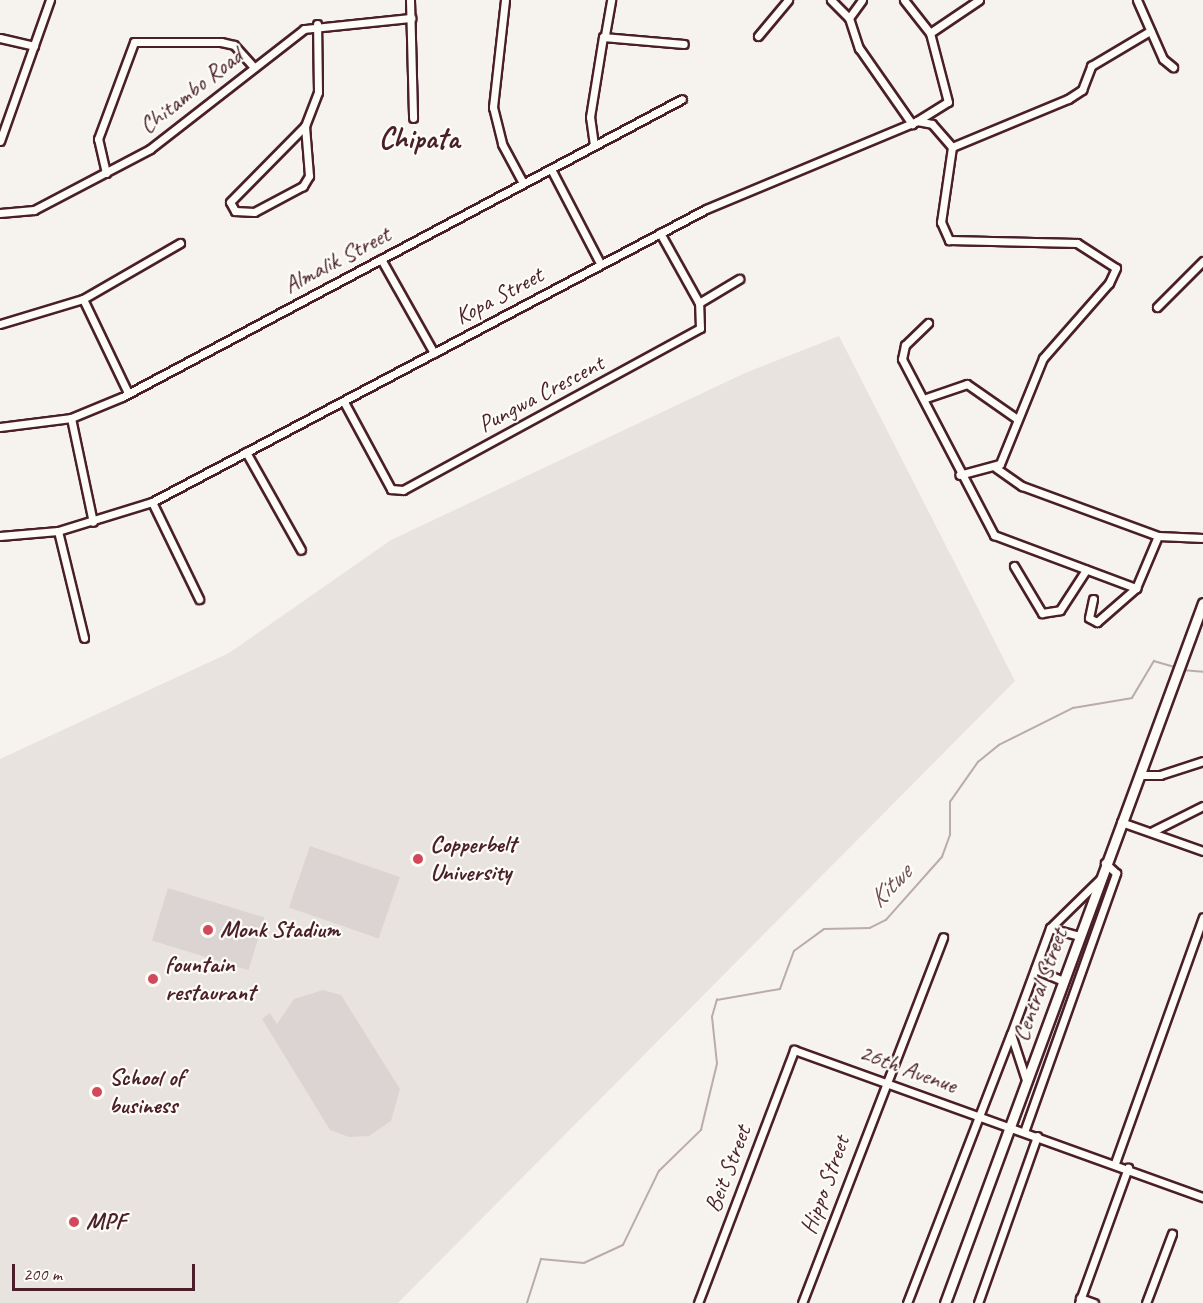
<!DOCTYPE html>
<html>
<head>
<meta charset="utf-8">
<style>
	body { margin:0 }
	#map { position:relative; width:1203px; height:1303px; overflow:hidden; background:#f6f3ef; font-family:Caveat,sans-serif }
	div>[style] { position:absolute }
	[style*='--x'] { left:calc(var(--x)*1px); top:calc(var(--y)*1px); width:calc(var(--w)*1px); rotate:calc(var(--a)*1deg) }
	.built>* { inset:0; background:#e9e3e0 }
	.green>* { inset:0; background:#dcd4d2; transform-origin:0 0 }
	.stream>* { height:1.5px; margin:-0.75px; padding:0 0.75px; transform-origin:0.75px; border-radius:0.75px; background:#bbabac }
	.roads { filter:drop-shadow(2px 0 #4a1f2b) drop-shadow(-2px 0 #4a1f2b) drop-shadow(0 2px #4a1f2b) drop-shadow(0 -2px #4a1f2b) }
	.street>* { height:7px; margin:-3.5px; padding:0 3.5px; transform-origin:3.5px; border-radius:3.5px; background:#fdfcf7 }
	.secondary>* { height:9px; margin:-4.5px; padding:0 4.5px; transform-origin:4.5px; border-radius:4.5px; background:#fdfcf7 }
	.dots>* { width:16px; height:16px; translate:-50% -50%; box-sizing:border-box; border:3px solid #fdfcf7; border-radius:50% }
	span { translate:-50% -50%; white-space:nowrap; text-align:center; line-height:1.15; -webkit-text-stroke:4.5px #fdfcf7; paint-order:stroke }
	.street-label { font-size:24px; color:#4a1f2b }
	.poi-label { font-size:24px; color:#4a1f2b; font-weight:700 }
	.left { translate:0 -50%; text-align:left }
	.water-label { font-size:26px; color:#725058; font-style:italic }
	.district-label { font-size:30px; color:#4a1f2b; font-weight:700 }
	.scale { position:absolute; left:12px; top:1264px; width:183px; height:27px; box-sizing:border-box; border:3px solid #4a1f2b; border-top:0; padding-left:8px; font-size:18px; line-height:21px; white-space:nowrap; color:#4a1f2b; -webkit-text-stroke:4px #fdfcf7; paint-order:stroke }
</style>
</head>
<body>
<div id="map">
	<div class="built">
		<i style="clip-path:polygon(839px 336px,1015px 681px,398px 1303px,0 1303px,0 759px,229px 653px,391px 540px,745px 373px)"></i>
	</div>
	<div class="green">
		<i style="left:310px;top:846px;width:95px;height:65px;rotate:19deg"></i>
		<i style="left:168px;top:888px;width:101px;height:55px;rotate:17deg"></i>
		<i style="clip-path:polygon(323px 990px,341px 995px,400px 1089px,391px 1121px,369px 1136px,349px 1137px,330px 1130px,262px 1019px,270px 1013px,277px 1024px,294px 999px)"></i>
	</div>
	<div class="stream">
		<i style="--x:1182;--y:670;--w:21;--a:5"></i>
		<i style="--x:527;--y:1303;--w:46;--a:-72.3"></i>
		<i style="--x:541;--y:1259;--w:43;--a:5.3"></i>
		<i style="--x:584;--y:1263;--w:43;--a:-24.8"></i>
		<i style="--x:623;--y:1245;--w:82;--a:-64.1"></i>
		<i style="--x:659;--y:1171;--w:59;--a:-44.3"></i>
		<i style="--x:701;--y:1130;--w:68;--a:-76.4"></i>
		<i style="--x:717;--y:1064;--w:47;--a:-96.1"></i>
		<i style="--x:712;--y:1017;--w:18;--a:-74"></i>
		<i style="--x:717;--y:1000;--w:64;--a:-9.9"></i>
		<i style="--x:780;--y:989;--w:40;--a:-69.8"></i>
		<i style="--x:794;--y:951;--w:37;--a:-36"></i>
		<i style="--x:824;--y:929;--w:46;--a:-1.2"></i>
		<i style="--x:870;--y:928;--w:18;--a:-27"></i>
		<i style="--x:886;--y:920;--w:84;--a:-48.4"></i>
		<i style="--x:942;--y:857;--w:23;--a:-70"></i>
		<i style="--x:950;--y:835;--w:33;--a:-90"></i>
		<i style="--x:950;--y:802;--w:49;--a:-55"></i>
		<i style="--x:978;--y:762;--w:27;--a:-39"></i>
		<i style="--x:999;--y:745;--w:83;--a:-26.6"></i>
		<i style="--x:1073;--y:708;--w:60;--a:-9.6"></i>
		<i style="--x:1132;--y:698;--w:43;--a:-59.3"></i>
		<i style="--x:1154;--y:661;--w:22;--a:16"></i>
	</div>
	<div class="roads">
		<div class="street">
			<i style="--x:410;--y:0;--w:118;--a:88.5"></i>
			<i style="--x:505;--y:0;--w:108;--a:96.4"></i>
			<i style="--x:493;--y:107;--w:38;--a:76"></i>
			<i style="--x:502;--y:144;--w:44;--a:61.7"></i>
			<i style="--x:831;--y:0;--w:25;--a:45"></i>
			<i style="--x:849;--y:18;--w:32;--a:72"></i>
			<i style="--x:859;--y:48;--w:93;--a:55.1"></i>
			<i style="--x:1137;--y:0;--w:64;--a:66.2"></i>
			<i style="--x:1163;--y:59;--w:13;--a:39"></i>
			<i style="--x:849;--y:18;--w:22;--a:-54"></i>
			<i style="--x:930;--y:33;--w:59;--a:-34"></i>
			<i style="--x:605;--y:35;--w:36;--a:-80"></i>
			<i style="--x:758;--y:36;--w:47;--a:-50.2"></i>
			<i style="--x:0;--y:38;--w:35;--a:13"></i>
			<i style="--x:917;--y:121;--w:15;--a:11"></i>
			<i style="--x:932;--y:124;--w:30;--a:49"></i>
			<i style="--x:305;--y:126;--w:50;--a:85.4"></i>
			<i style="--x:309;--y:176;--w:12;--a:121"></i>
			<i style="--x:303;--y:186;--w:55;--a:152"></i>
			<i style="--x:254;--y:212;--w:19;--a:-177"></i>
			<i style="--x:235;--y:211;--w:10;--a:-119"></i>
			<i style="--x:230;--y:202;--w:107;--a:-45.4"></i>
			<i style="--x:305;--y:126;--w:36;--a:-69"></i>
			<i style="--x:318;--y:92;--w:68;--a:-90.8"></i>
			<i style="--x:0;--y:141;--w:150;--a:-70.5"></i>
			<i style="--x:594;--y:145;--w:28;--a:-98"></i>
			<i style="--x:590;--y:117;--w:81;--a:-80.8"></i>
			<i style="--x:603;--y:37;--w:81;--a:4.9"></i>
			<i style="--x:952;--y:147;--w:76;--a:98.3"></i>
			<i style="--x:941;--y:222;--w:20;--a:66"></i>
			<i style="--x:949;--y:240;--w:128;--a:1.3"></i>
			<i style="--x:1077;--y:243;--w:46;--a:32.7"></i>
			<i style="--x:1116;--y:268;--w:17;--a:115"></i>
			<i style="--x:1109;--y:283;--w:100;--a:131.3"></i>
			<i style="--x:1043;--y:358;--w:114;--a:112.1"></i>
			<i style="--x:1000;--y:464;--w:42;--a:165"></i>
			<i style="--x:952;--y:147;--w:126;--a:-22.5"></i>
			<i style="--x:1068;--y:99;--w:17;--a:-33"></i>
			<i style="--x:1082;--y:90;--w:26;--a:-69"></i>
			<i style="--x:1091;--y:66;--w:69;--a:-30.7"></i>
			<i style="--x:551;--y:169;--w:106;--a:62.5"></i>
			<i style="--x:106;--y:173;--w:35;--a:-103"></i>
			<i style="--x:98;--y:139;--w:103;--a:-69.6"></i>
			<i style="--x:134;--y:42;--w:87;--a:0"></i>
			<i style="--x:221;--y:42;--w:13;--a:13"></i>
			<i style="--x:234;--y:45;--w:30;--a:48"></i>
			<i style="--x:0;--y:213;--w:34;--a:-5"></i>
			<i style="--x:34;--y:210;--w:131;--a:-27.7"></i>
			<i style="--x:150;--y:149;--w:195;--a:-37.9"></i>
			<i style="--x:304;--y:29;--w:108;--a:-5.9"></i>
			<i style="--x:381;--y:259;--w:108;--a:60.6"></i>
			<i style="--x:83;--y:299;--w:104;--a:64.4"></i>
			<i style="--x:699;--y:303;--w:47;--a:-31"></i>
			<i style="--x:1157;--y:307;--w:65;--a:-45"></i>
			<i style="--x:928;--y:323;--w:32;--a:136"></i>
			<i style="--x:905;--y:345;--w:14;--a:102"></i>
			<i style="--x:902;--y:359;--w:199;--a:62.4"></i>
			<i style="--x:994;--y:535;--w:152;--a:20.5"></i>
			<i style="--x:1136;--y:588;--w:56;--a:-67.1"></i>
			<i style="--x:1158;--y:536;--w:45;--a:2.5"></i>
			<i style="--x:0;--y:324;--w:87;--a:-16.8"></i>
			<i style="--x:83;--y:299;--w:112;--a:-30"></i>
			<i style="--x:926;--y:398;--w:43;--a:-18.9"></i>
			<i style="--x:967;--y:384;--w:61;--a:35"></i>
			<i style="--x:344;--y:402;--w:99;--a:61.6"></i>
			<i style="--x:391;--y:489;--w:12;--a:5"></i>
			<i style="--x:403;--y:490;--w:338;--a:-28.6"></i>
			<i style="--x:700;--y:328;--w:25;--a:-92"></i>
			<i style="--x:699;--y:303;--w:80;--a:-119.1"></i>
			<i style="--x:71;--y:418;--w:106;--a:78.1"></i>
			<i style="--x:0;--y:427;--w:72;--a:-7.2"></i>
			<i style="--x:71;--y:418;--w:55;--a:-22.4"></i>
			<i style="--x:122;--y:397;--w:634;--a:-28.02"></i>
			<i style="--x:246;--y:452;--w:112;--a:60.7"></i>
			<i style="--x:996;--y:468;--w:32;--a:35"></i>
			<i style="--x:1022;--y:486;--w:145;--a:20.2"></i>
			<i style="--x:152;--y:502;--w:108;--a:64.1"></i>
			<i style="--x:58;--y:531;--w:110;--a:76.3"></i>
			<i style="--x:0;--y:536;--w:58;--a:-4.9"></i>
			<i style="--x:58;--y:531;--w:98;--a:-17.1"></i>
			<i style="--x:152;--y:502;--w:627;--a:-27.87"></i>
			<i style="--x:706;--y:209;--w:229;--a:-22.6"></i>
			<i style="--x:917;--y:121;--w:36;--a:-32"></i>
			<i style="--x:948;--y:102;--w:71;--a:-104.6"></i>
			<i style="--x:930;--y:33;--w:42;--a:-128.2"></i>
			<i style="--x:1014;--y:566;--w:55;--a:59.2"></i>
			<i style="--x:1042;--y:613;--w:18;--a:-9"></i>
			<i style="--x:1060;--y:610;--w:48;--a:-57"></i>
			<i style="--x:1093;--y:599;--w:19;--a:102"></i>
			<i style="--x:1089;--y:618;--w:9;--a:27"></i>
			<i style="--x:1097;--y:622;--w:52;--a:-41.1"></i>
			<i style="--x:1139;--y:775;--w:21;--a:0"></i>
			<i style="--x:1160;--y:775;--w:45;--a:-18"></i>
			<i style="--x:1121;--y:822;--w:87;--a:19.5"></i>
			<i style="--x:1153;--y:831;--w:56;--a:-26.6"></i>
			<i style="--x:1050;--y:928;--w:30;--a:15"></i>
			<i style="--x:1035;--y:969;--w:30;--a:23"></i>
			<i style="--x:1011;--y:1034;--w:113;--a:-69.8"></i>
			<i style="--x:1050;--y:928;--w:69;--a:-44.4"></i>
			<i style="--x:1024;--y:1132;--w:275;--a:-70.4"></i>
			<i style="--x:1116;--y:873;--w:15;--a:-138"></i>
			<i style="--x:1115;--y:1163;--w:261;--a:-70.3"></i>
			<i style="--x:1080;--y:1298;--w:15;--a:20"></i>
			<i style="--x:698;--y:1303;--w:271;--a:-69.2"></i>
			<i style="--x:794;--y:1050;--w:435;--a:19.8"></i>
			<i style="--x:802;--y:1303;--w:392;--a:-68.9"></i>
			<i style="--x:907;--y:1303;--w:288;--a:-68.9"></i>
			<i style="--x:1011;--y:1034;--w:48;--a:71.9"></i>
			<i style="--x:978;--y:1303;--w:177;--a:-70.5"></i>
			<i style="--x:1079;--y:1303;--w:144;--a:-70.1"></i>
			<i style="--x:1146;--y:1303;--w:74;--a:-69.4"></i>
		</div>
		<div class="secondary">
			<i style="--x:945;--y:1303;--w:746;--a:-69.77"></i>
		</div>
	</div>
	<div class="dots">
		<i style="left:418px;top:859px;background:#d1495b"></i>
		<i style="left:208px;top:930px;background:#d1495b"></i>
		<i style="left:153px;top:979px;background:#d1495b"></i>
		<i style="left:97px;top:1092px;background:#d1495b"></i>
		<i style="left:74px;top:1222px;background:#d1495b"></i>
	</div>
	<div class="street-label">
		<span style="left:191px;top:91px;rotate:-38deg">Chitambo Road</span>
		<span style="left:337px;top:260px;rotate:-28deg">Almalik Street</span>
		<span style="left:499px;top:296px;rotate:-28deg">Kopa Street</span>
		<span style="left:541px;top:394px;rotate:-28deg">Pungwa Crescent</span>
		<span style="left:1040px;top:985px;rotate:-70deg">Central Street</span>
		<span style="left:908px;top:1069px;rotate:20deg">26th Avenue</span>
		<span style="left:728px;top:1169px;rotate:-69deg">Beit Street</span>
		<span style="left:825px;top:1185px;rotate:-70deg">Hippo Street</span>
	</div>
	<div class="poi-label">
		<span class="left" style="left:430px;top:859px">Copperbelt<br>University</span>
		<span class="left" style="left:220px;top:930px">Monk Stadium</span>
		<span class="left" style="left:165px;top:979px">fountain<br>restaurant</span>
		<span class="left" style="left:109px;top:1092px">School of<br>business</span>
		<span class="left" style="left:86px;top:1222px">MPF</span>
	</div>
	<div class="water-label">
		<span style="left:890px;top:886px;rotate:-46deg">Kitwe</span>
	</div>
	<div class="district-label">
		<span style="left:419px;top:138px">Chipata</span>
	</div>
	<div class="scale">200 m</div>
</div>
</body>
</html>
